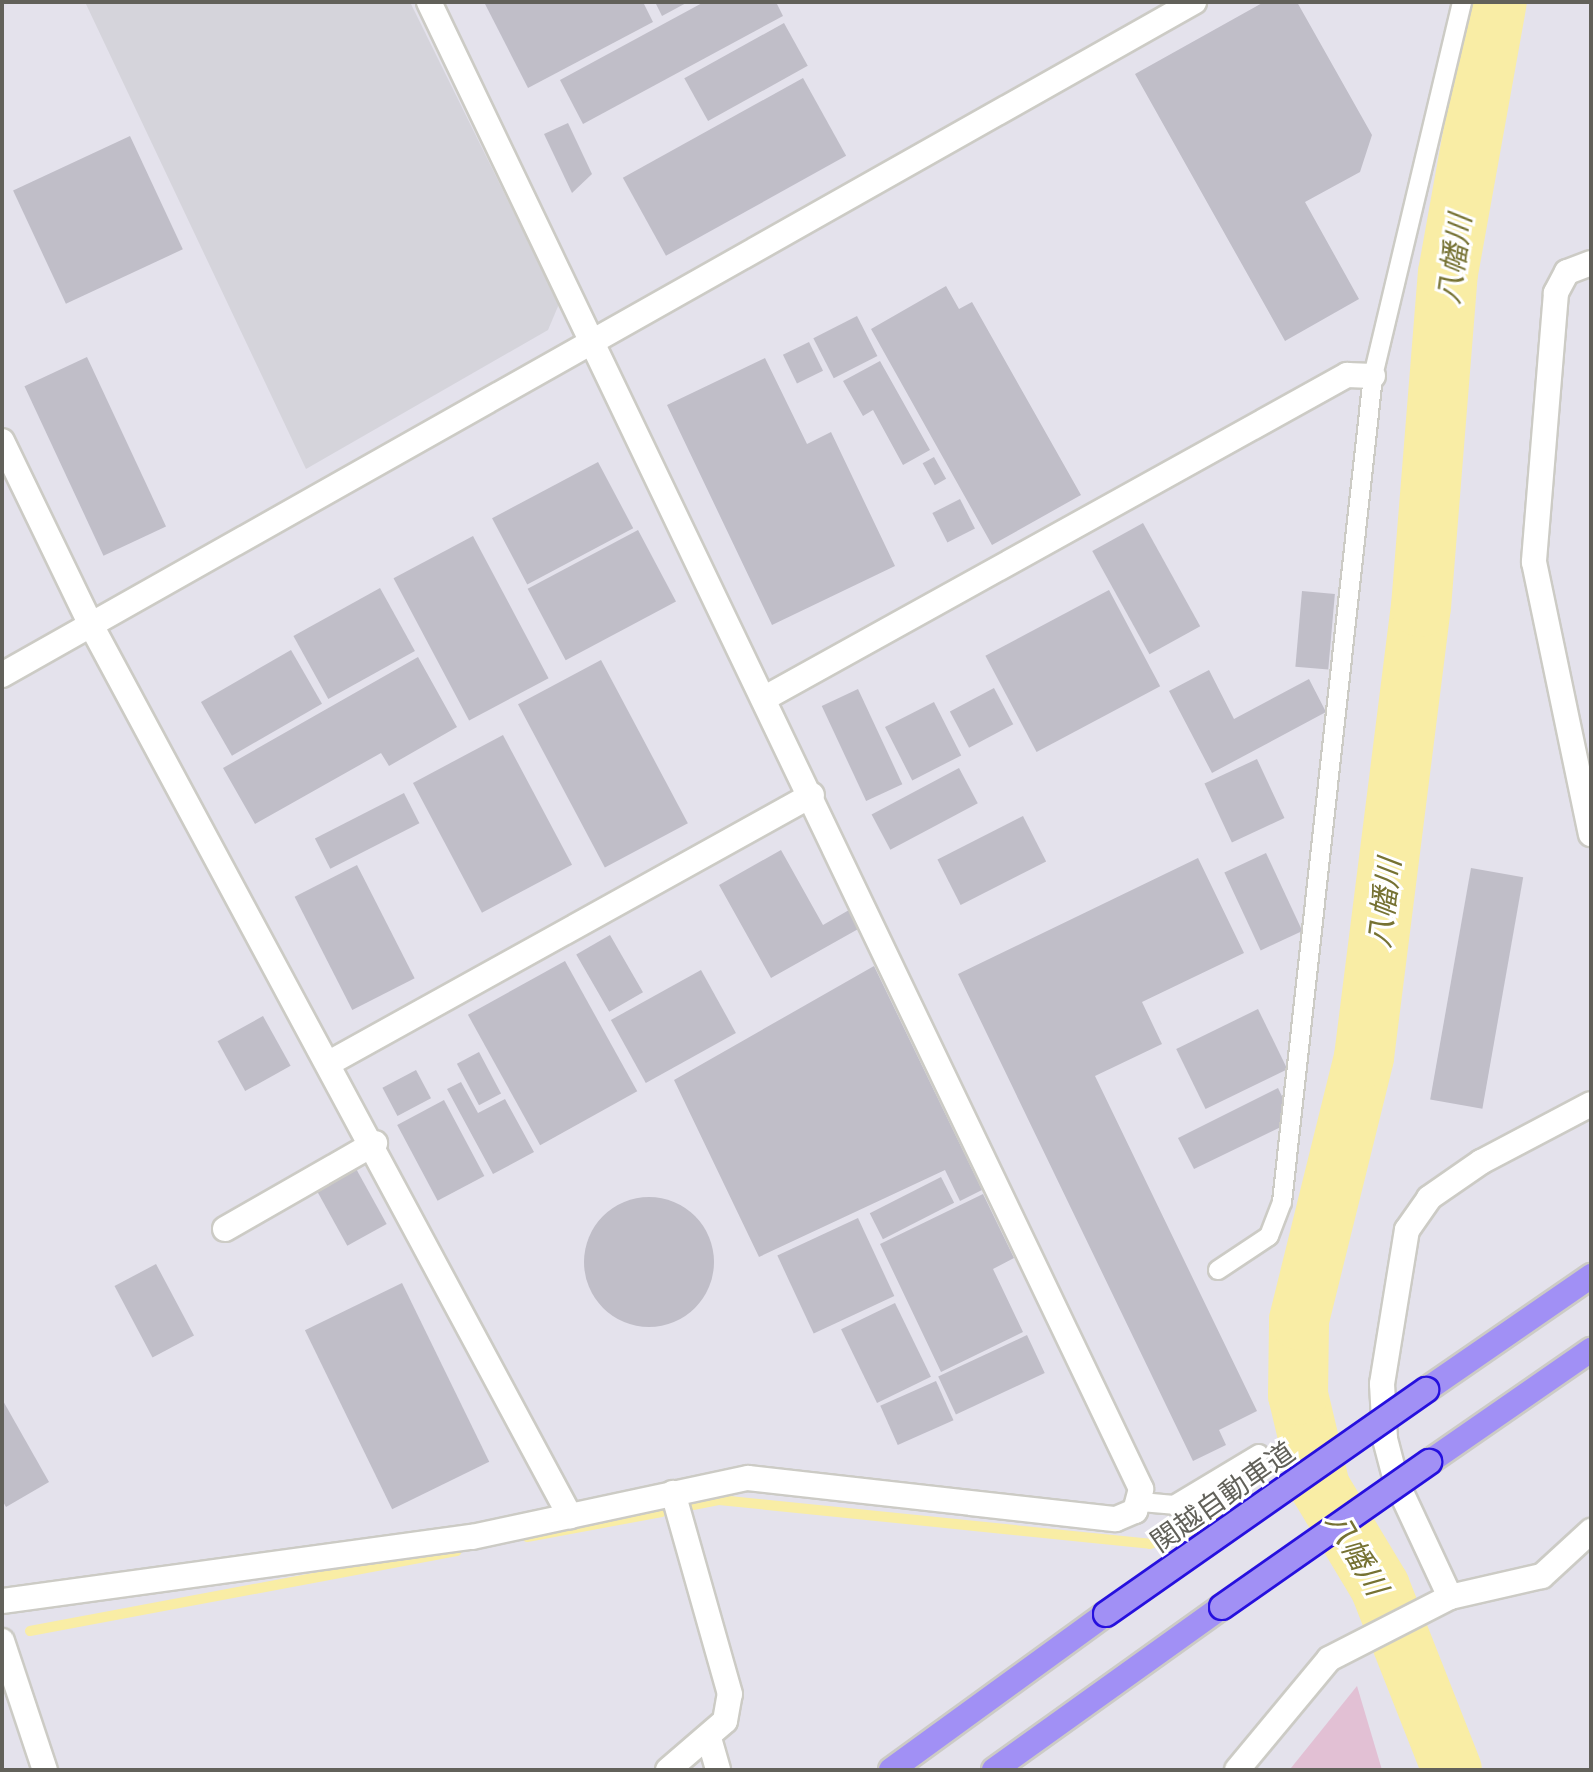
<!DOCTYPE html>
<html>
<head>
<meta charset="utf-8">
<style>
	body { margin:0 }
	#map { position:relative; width:1593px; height:1772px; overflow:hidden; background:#e4e2ec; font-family:Commissioner,"Noto Sans JP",sans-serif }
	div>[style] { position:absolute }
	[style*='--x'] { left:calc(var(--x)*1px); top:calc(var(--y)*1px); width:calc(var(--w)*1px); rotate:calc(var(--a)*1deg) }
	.industrial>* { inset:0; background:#d5d4db }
	.green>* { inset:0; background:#e2c0d4 }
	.stream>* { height:10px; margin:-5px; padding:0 5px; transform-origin:5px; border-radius:5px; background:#f9eda5 }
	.river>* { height:60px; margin:-30px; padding:0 30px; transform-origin:30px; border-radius:30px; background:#f9eda5 }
	.building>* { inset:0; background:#c0bec8; transform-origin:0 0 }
	.round { border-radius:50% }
	.roads { filter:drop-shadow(2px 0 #cccbc5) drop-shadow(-2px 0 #cccbc5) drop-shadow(0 2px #cccbc5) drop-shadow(0 -2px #cccbc5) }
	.service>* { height:18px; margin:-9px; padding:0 9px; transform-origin:9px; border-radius:9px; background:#fff }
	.minor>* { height:24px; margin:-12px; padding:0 12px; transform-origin:12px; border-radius:12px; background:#fff }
	.tertiary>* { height:24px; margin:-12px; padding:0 12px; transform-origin:12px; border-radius:12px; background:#fff }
	.motorway>* { height:24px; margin:-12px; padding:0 12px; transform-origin:12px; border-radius:12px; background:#a190f5 }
	.bridges { filter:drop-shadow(2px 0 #2610de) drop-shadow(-2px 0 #2610de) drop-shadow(0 2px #2610de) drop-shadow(0 -2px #2610de) }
	.motorway-bridge>* { height:24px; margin:-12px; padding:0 12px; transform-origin:12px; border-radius:12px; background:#a190f5 }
	span { translate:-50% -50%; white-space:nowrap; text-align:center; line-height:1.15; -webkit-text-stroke:6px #fff; paint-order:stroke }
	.street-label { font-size:28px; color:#62615a }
	.water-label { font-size:30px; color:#767233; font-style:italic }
	.frame { position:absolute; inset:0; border:4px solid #62615a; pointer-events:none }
</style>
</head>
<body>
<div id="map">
	<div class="industrial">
		<i style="clip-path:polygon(85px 2px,410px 2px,559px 304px,548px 330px,306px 469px)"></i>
	</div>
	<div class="green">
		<i style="clip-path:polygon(1357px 1686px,1382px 1770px,1292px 1770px,1291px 1768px)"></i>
	</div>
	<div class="stream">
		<i style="--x:1285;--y:1499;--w:37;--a:-19"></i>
		<i style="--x:693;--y:1505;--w:26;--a:-11"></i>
		<i style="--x:719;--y:1500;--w:433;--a:5.8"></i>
		<i style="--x:1150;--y:1544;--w:82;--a:-18.4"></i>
		<i style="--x:527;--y:1537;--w:137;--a:-10.5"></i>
		<i style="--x:30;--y:1631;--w:434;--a:-10.6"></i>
	</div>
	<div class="river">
		<i style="--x:1452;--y:1770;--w:197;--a:-111.5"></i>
		<i style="--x:1380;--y:1587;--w:117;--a:-121"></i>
		<i style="--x:1320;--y:1487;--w:95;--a:-103.4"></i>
		<i style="--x:1298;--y:1395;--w:75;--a:-89.2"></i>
		<i style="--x:1299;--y:1320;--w:271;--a:-76.1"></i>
		<i style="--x:1364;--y:1057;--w:454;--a:-82.8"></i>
		<i style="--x:1421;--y:607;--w:335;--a:-85.4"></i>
		<i style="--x:1448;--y:273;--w:275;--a:-79.8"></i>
	</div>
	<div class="building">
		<i style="clip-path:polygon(484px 2px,643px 2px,653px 22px,528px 88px)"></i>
		<i style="clip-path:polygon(655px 2px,688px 2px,662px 16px)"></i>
		<i style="clip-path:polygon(704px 2px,776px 2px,783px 16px,583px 124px,560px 80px)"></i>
		<i style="clip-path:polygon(1264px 2px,1297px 2px,1372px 135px,1360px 172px,1305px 202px,1359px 299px,1285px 341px,1135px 74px)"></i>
		<i style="left:784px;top:23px;width:49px;height:114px;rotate:61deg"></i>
		<i style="left:803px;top:78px;width:89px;height:206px;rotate:61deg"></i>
		<i style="clip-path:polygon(568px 123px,592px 174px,572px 193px,544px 134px)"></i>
		<i style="left:130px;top:136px;width:125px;height:129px;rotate:65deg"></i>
		<i style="clip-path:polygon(946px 286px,959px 309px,972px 302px,1081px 495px,992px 545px,871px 329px)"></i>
		<i style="left:857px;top:316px;width:45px;height:49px;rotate:63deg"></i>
		<i style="left:809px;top:342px;width:32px;height:29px;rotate:64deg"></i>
		<i style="left:87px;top:357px;width:187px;height:69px;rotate:65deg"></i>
		<i style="clip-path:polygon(765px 358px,807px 444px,831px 432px,895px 566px,772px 625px,667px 405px)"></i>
		<i style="clip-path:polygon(880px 361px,930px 450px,903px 465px,873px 410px,863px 416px,843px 381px)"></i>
		<i style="left:934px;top:457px;width:25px;height:13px;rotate:61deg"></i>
		<i style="left:598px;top:462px;width:75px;height:120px;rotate:62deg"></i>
		<i style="left:960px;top:499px;width:33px;height:31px;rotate:63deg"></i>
		<i style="left:1143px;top:523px;width:118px;height:58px;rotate:61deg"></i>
		<i style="left:638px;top:530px;width:81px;height:125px;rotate:62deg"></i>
		<i style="left:473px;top:536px;width:161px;height:90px;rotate:62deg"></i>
		<i style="left:380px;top:588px;width:72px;height:99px;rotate:61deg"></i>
		<i style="left:1109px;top:590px;width:109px;height:140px;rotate:62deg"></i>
		<i style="left:1302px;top:591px;width:33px;height:76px;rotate:5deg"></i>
		<i style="left:291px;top:650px;width:62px;height:104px;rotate:60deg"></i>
		<i style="clip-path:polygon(418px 657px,457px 727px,389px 766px,381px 753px,255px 824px,223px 768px)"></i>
		<i style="left:601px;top:660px;width:185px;height:94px;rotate:62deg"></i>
		<i style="clip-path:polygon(1209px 670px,1234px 719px,1309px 679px,1326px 712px,1212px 773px,1169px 691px)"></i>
		<i style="left:994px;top:688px;width:41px;height:50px;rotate:62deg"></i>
		<i style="left:858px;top:689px;width:105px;height:40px;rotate:65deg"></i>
		<i style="left:934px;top:702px;width:60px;height:55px;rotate:63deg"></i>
		<i style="left:503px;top:735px;width:147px;height:102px;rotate:62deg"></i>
		<i style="left:1257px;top:759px;width:65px;height:58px;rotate:65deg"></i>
		<i style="left:959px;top:768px;width:40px;height:99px;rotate:62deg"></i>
		<i style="left:404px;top:793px;width:34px;height:100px;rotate:63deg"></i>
		<i style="left:1023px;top:816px;width:51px;height:96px;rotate:63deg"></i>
		<i style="clip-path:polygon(781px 850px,823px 925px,849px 910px,860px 928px,771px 978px,719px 885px)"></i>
		<i style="left:1266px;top:853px;width:86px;height:46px;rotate:65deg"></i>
		<i style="clip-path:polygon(1198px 858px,1244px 953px,1142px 1002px,1162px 1044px,1095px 1076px,1257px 1411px,1219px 1430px,1226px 1445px,1193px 1461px,958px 974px)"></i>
		<i style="left:357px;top:865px;width:127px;height:70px;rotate:63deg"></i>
		<i style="left:1471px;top:868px;width:53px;height:235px;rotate:10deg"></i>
		<i style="left:610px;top:935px;width:66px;height:39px;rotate:60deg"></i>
		<i style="left:565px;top:961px;width:149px;height:111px;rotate:61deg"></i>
		<i style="clip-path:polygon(874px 966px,982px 1190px,960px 1201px,945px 1170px,759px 1257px,674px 1080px)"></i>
		<i style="left:701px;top:970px;width:72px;height:103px;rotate:61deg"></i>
		<i style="left:1258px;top:1009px;width:67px;height:91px;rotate:64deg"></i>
		<i style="left:263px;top:1016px;width:57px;height:52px;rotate:61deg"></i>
		<i style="left:479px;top:1052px;width:47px;height:25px;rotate:62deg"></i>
		<i style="left:416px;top:1070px;width:32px;height:38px;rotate:62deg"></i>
		<i style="clip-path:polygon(461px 1082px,478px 1113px,505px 1099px,534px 1152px,493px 1174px,447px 1089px)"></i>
		<i style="clip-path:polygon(1278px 1088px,1289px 1111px,1287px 1124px,1194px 1169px,1178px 1138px)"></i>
		<i style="left:444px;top:1100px;width:86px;height:53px;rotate:62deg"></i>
		<i style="left:344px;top:1147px;width:88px;height:45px;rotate:61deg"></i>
		<i style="left:941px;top:1177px;width:29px;height:80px;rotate:63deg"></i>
		<i style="clip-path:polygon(983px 1194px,1014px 1258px,993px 1269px,1023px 1332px,941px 1372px,880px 1244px)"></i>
		<i class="round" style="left:584px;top:1197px;width:130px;height:130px"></i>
		<i style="left:858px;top:1218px;width:86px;height:89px;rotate:65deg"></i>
		<i style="left:156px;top:1264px;width:81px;height:47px;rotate:62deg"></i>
		<i style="left:402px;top:1283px;width:199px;height:108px;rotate:64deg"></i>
		<i style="left:895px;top:1303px;width:82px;height:60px;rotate:64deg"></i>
		<i style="left:1027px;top:1335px;width:42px;height:98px;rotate:65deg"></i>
		<i style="left:936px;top:1381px;width:43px;height:61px;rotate:66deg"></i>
		<i style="clip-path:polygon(2px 1399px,49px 1482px,6px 1507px,2px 1500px)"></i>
	</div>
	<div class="roads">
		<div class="service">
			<i style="--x:1218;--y:1270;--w:61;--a:-33.7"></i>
			<i style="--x:1269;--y:1236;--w:36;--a:-69"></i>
			<i style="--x:1282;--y:1202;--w:831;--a:-83.71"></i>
			<i style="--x:1373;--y:376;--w:384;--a:-76.6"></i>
			<i style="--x:1141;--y:1502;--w:33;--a:5"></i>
			<i style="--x:1174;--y:1505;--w:99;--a:-31"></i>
		</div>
		<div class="minor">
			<i style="--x:1591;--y:263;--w:26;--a:159"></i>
			<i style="--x:1567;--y:272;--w:24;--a:118"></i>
			<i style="--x:1556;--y:293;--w:270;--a:94.7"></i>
			<i style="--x:1534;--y:562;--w:278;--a:78.2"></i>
			<i style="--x:91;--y:625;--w:1012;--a:61.74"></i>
			<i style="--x:765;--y:698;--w:666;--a:-29.03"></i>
			<i style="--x:1347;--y:375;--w:26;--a:2"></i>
			<i style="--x:225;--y:1229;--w:173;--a:-29.8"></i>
			<i style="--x:1450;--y:1597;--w:128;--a:-115"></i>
			<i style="--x:1396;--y:1481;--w:43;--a:-104.7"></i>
			<i style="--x:1385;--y:1439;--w:55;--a:-93.1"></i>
			<i style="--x:1382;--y:1384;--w:156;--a:-80.8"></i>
			<i style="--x:1407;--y:1230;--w:39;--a:-55"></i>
			<i style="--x:1429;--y:1198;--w:63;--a:-34.7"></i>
			<i style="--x:1481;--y:1162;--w:124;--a:-27.8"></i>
			<i style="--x:2;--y:1601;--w:474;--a:-7.8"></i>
			<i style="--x:472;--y:1537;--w:282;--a:-12.1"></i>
			<i style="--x:748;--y:1478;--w:370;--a:6.4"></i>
			<i style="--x:1116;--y:1519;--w:21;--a:-23"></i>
			<i style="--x:1135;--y:1511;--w:23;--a:-75"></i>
			<i style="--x:709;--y:1738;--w:33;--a:74"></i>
			<i style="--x:668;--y:1770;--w:75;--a:-40.7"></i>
			<i style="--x:725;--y:1721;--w:27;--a:-80"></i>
			<i style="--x:730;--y:1694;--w:209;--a:-105.8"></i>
			<i style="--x:1237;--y:1770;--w:144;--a:-50.3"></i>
			<i style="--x:1329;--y:1659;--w:136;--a:-27.1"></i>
			<i style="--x:1450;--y:1597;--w:94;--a:-12.9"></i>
			<i style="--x:1542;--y:1576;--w:67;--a:-42.6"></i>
		</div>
		<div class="tertiary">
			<i style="--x:429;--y:2;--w:1649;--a:64.41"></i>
			<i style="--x:2;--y:441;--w:204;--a:64.2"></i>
			<i style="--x:2;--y:675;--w:1369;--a:-29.45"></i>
			<i style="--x:331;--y:1062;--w:550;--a:-29.03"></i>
			<i style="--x:2;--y:1641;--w:136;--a:71.6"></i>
		</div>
		<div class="motorway">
			<i style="--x:1426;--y:1390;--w:201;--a:-34.6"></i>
			<i style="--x:1429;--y:1462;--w:197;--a:-34.7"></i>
			<i style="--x:891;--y:1770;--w:266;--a:-36"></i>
			<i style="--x:994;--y:1770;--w:280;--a:-35.6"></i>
		</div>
	</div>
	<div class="bridges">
		<div class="motorway-bridge">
			<i style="--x:1222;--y:1607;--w:253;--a:-35"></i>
			<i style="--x:1106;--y:1614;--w:391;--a:-35"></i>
		</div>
	</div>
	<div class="street-label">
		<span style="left:1222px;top:1496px;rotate:-35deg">関越自動車道</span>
	</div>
	<div class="water-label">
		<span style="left:1453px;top:259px;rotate:-82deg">八幡川</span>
		<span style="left:1383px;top:903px;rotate:-83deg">八幡川</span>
		<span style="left:1358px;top:1553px;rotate:60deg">八幡川</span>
	</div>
	<div class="frame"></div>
</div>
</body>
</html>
